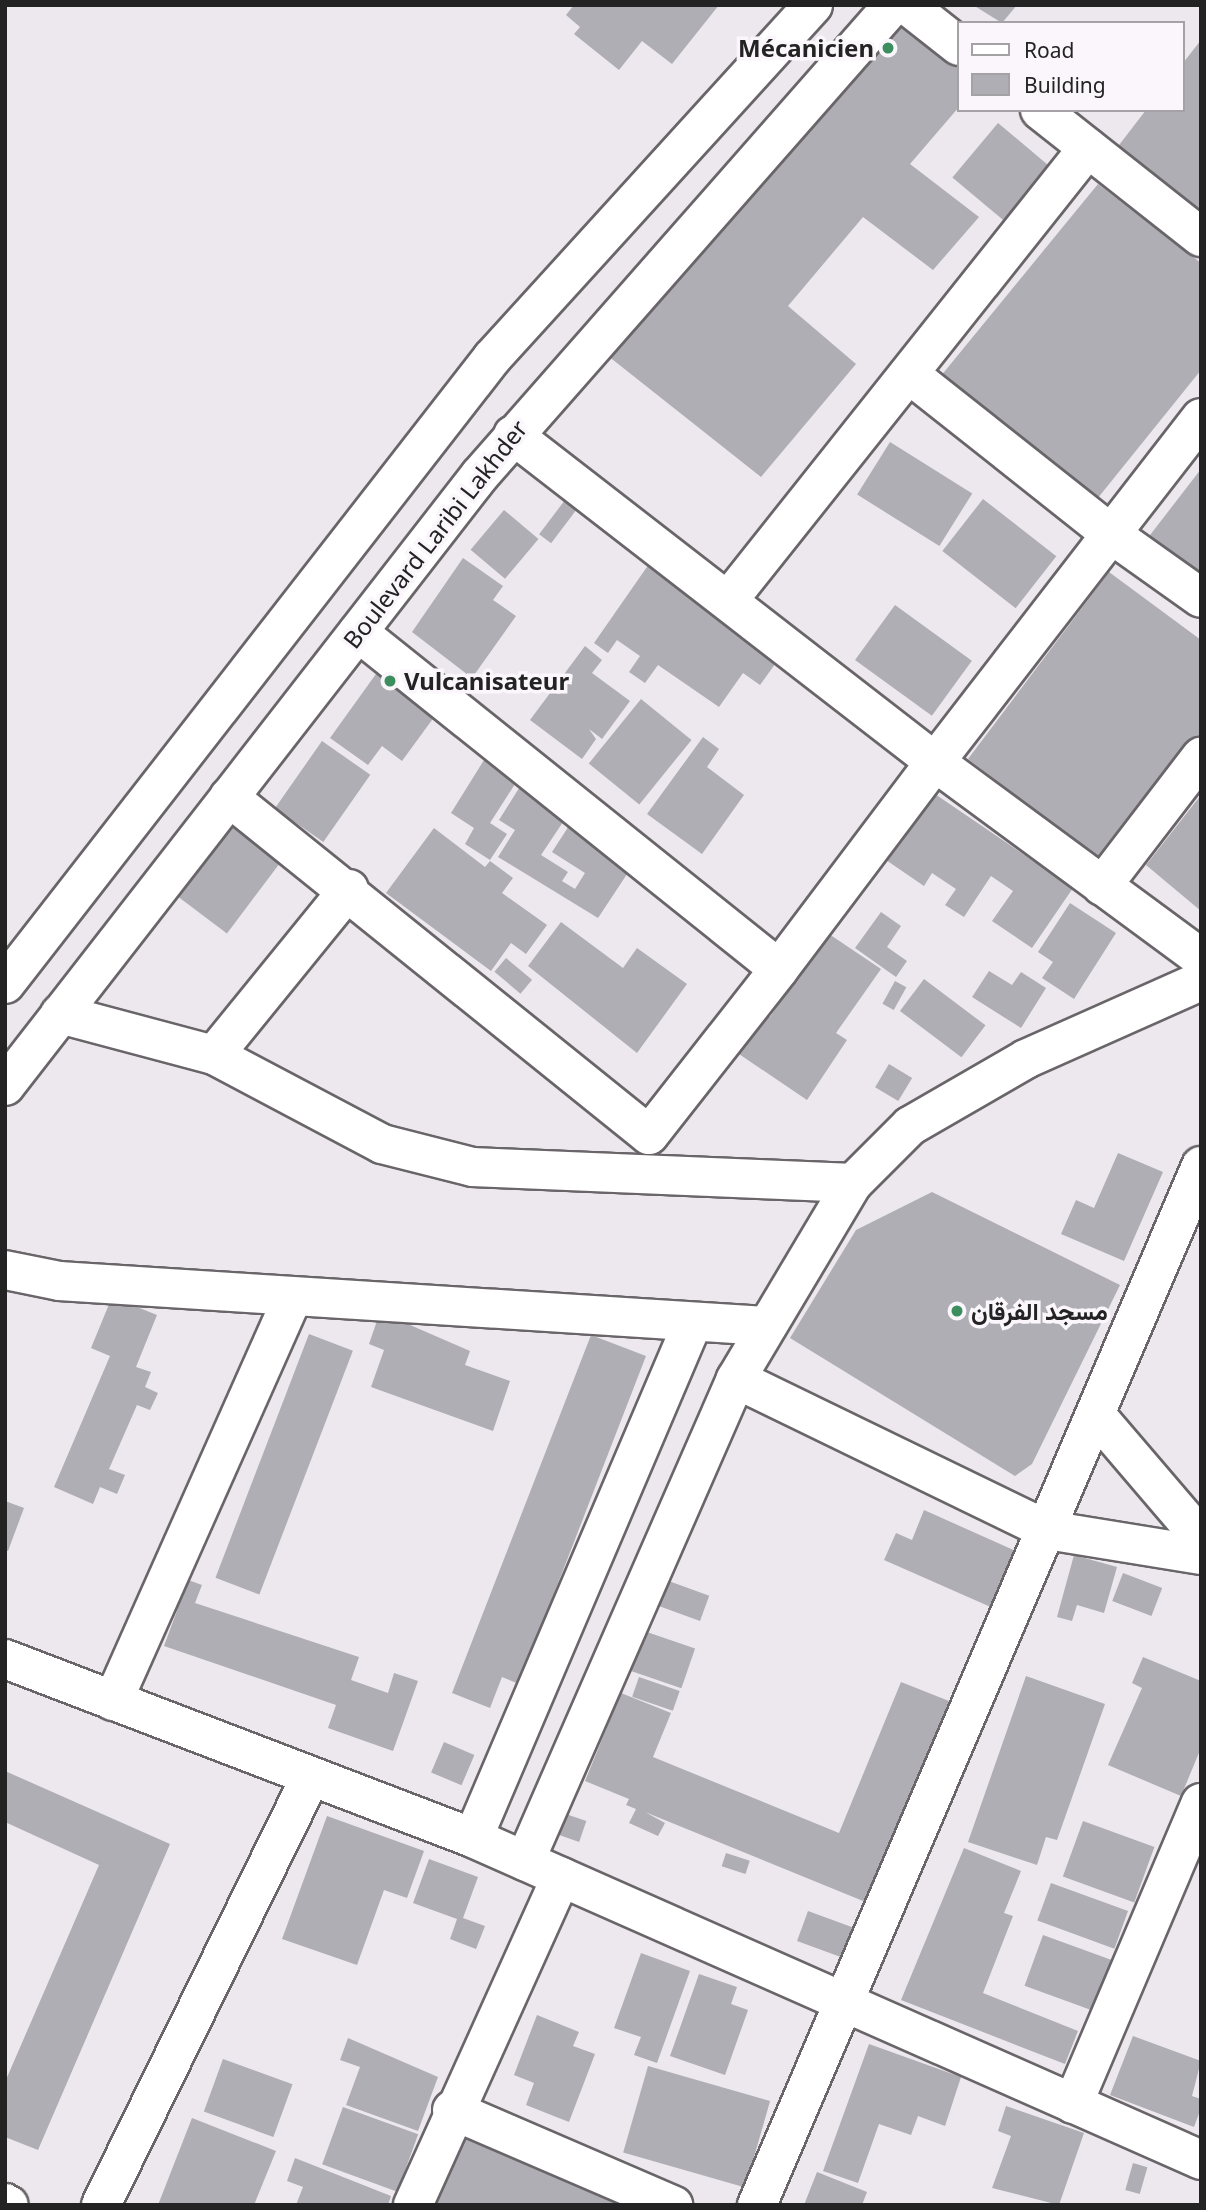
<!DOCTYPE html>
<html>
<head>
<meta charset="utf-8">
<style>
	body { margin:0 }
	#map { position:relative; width:1206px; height:2210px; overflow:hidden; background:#ede8ed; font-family:"Noto Sans",Vazirmatn,sans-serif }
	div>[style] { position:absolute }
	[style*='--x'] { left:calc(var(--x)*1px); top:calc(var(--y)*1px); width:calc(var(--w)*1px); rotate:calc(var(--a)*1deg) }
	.building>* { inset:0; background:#aeaeb4; transform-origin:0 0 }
	.roads { filter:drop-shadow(2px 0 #696569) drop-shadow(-2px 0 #696569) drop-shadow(0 2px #696569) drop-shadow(0 -2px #696569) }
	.minor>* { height:38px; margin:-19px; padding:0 19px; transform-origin:19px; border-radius:19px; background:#fff }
	.major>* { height:38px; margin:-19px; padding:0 19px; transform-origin:19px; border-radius:19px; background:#fff }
	.dots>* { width:19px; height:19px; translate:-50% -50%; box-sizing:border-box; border:4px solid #faf6fb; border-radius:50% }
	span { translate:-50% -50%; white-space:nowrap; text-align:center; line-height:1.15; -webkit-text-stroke:7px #faf6fb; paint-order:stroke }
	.poi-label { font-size:24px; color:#242324; font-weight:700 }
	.right { translate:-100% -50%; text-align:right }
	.left { translate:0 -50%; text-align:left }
	.street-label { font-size:24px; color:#242324 }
	.frame { position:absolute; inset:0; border:7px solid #242324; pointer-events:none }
	.legend { position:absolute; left:957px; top:21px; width:228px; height:91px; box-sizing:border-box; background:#faf6fb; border:2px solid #a4a2a5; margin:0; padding:9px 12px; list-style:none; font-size:21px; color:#242324 }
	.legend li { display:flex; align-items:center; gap:14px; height:35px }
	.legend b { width:35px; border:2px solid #a4a2a5 }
</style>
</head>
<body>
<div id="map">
	<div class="building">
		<i style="clip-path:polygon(574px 5px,719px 5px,672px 64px,642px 41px,619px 70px,574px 34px,580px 27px,566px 15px)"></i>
		<i style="clip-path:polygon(973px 5px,1017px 5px,1002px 23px)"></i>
		<i style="clip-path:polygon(901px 10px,959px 58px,959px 107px,910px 164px,979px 217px,933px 270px,863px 217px,788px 306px,856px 364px,761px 477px,598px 348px)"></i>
		<i style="clip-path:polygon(1201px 40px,1201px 216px,1116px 149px,1146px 110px,1183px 110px,1183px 63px)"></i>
		<i style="left:998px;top:123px;width:85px;height:71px;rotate:40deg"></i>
		<i style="clip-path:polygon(1098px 184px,1201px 263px,1201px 370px,1089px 509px,931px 388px)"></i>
		<i style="left:890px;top:442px;width:97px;height:62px;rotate:32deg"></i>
		<i style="clip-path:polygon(1201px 469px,1201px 583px,1147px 539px)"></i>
		<i style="left:983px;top:499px;width:93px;height:66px;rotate:38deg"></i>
		<i style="left:565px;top:500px;width:15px;height:43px;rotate:37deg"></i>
		<i style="left:504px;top:510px;width:45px;height:52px;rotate:40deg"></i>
		<i style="clip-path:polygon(463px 558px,503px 586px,493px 600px,516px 616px,472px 678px,412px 632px)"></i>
		<i style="clip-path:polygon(649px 564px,778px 660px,760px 685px,743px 673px,719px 707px,658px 665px,645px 683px,629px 672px,640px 656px,617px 640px,608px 653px,594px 643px)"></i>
		<i style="clip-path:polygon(1109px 572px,1201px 640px,1201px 739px,1111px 868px,968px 759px)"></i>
		<i style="left:895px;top:605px;width:95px;height:68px;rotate:36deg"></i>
		<i style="clip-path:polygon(585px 646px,602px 660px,592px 673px,630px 701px,602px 739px,589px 729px,596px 739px,582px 759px,530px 720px)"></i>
		<i style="clip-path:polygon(381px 667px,440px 709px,402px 761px,382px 746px,368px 765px,330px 738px)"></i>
		<i style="left:641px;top:699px;width:65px;height:83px;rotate:39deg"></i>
		<i style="clip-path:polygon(703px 737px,719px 749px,707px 767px,744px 795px,702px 854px,647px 814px)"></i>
		<i style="left:322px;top:741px;width:59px;height:82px;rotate:35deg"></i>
		<i style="clip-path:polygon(489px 752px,522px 773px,490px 823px,507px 834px,490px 860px,465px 844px,474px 828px,451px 813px)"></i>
		<i style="clip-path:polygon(526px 777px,573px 807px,541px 855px,568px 872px,562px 881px,575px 889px,585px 873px,552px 852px,576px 815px,639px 856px,598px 918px,498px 857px,515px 830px,499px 820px)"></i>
		<i style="clip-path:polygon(932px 792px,1073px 888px,1032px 948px,992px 921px,1013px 891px,991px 876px,964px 917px,945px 905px,956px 889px,932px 873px,924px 886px,886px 860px)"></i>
		<i style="clip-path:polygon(1201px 795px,1201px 911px,1146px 865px)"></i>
		<i style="left:226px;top:820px;width:69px;height:90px;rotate:37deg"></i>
		<i style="clip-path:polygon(434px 828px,485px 867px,490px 861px,513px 878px,502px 893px,547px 925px,526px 954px,511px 943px,491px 971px,386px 893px)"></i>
		<i style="clip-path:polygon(1070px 903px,1116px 933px,1074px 999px,1042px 978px,1053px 962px,1038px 952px)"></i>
		<i style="clip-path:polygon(881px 912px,901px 926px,887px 947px,907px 961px,896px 977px,855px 948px)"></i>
		<i style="clip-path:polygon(561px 922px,623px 968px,637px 948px,687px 984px,637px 1053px,528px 966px)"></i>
		<i style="clip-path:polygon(826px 932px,881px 969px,836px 1033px,847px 1040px,807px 1100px,736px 1052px,762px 1012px,770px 1017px)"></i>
		<i style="left:506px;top:958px;width:34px;height:18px;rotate:40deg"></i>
		<i style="clip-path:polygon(989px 971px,1012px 985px,1021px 972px,1046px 988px,1021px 1028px,972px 997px)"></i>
		<i style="left:924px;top:979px;width:77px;height:40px;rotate:37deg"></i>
		<i style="left:895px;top:981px;width:13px;height:26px;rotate:29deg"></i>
		<i style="left:889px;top:1064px;width:27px;height:27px;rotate:31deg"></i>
		<i style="clip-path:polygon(1118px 1153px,1163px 1172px,1124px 1261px,1061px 1234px,1076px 1200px,1094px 1208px)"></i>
		<i style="clip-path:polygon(932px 1192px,1120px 1285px,1032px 1464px,1015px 1476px,790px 1338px,856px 1230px)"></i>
		<i style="clip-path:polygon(112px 1297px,157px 1315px,136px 1367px,151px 1372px,145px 1387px,158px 1393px,150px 1410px,137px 1405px,109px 1469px,125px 1475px,117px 1494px,100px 1487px,93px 1504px,54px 1487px,110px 1356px,91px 1348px)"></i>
		<i style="clip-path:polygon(380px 1312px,470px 1351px,465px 1365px,510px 1381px,493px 1431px,371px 1387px,384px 1350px,369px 1344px)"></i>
		<i style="left:309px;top:1334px;width:47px;height:261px;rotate:21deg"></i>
		<i style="clip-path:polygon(591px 1335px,646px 1356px,519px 1684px,502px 1677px,490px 1708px,452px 1693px)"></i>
		<i style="clip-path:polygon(5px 1501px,24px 1508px,8px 1551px,5px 1550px)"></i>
		<i style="clip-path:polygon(924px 1510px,1018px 1552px,993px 1608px,884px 1560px,896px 1533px,912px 1540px)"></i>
		<i style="clip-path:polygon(1074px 1555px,1117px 1567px,1104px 1613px,1077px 1605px,1072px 1621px,1057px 1617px)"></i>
		<i style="clip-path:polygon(169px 1573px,202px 1585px,195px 1603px,359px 1657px,351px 1680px,388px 1693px,394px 1673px,418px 1681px,393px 1751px,328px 1728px,336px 1705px,164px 1646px,178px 1608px,159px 1601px)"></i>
		<i style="left:1123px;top:1573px;width:42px;height:30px;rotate:21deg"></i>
		<i style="left:666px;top:1580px;width:46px;height:27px;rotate:20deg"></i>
		<i style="left:644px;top:1631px;width:54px;height:42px;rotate:19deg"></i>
		<i style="clip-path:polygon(1143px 1657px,1201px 1681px,1201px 1748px,1181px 1796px,1108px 1765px,1142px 1688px,1132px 1683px)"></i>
		<i style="clip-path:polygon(1026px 1676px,1105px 1704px,1057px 1840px,1046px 1837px,1037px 1865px,968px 1842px)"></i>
		<i style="left:639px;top:1677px;width:43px;height:21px;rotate:19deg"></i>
		<i style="clip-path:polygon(901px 1682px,949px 1701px,868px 1903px,645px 1812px,665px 1823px,658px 1836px,629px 1823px,636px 1809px,626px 1805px,629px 1799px,585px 1781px,621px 1693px,671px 1713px,653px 1757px,839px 1833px)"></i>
		<i style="left:444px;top:1742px;width:33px;height:33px;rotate:23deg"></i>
		<i style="clip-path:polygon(5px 1771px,170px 1844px,38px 2150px,5px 2137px,5px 2082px,99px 1865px,5px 1822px)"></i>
		<i style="left:557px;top:1811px;width:31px;height:22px;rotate:19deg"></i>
		<i style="clip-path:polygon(327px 1816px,424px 1851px,407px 1898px,384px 1890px,357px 1965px,282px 1939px)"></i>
		<i style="left:1083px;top:1821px;width:76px;height:59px;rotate:20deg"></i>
		<i style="clip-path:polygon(964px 1848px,1021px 1871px,1004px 1913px,1013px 1916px,983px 1993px,1078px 2031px,1065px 2064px,901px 2000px)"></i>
		<i style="left:726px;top:1853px;width:25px;height:14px;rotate:18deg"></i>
		<i style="clip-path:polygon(429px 1859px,478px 1877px,463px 1918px,485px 1926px,476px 1949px,450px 1939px,457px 1919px,413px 1903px)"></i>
		<i style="left:1051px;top:1883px;width:82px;height:40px;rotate:20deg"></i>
		<i style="left:808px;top:1911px;width:53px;height:32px;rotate:20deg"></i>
		<i style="left:1043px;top:1935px;width:73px;height:54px;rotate:20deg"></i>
		<i style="clip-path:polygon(641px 1953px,690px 1971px,657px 2063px,634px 2055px,641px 2037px,614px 2028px)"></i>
		<i style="clip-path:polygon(699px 1974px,737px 1987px,731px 2004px,748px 2010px,725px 2075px,670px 2056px)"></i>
		<i style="clip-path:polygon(537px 2015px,579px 2032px,573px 2046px,595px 2054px,569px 2122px,526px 2105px,534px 2083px,514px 2075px)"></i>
		<i style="clip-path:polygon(1133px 2036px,1201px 2061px,1192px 2096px,1201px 2099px,1201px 2108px,1194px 2127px,1110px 2095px)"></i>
		<i style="clip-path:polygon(348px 2038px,438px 2077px,418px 2131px,346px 2105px,360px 2067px,340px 2060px)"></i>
		<i style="clip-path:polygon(869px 2044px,961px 2077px,945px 2126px,918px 2116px,911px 2135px,879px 2124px,858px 2183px,823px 2171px)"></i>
		<i style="left:223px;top:2059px;width:74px;height:56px;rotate:20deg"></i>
		<i style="left:648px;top:2066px;width:127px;height:90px;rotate:16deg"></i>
		<i style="clip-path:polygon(1006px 2106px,1084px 2133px,1059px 2205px,992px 2188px,1011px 2136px,998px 2131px)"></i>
		<i style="left:343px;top:2107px;width:80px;height:61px;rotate:20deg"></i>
		<i style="clip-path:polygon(192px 2118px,276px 2151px,254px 2205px,158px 2205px)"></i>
		<i style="clip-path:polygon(468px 2128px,653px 2205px,435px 2205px)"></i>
		<i style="clip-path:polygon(295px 2158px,391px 2196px,388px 2205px,296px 2205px,303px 2187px,287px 2181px)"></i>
		<i style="left:1133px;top:2163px;width:15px;height:28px;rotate:16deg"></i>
		<i style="clip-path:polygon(817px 2172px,867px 2192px,862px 2205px,804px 2205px)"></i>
	</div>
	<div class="roads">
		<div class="minor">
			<i style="--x:907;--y:5;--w:66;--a:38.3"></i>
			<i style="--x:1040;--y:110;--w:205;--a:38.3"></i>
			<i style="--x:1201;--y:418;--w:147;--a:127.8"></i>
			<i style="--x:1111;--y:534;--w:110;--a:35.4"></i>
			<i style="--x:513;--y:435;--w:534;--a:37.77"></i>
			<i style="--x:935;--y:762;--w:288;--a:-52.3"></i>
			<i style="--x:1111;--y:534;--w:258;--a:-141.6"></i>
			<i style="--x:730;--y:598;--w:575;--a:-51.5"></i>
			<i style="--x:358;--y:632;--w:539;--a:38.68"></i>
			<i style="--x:779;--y:969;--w:259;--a:-53"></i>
			<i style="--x:935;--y:762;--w:330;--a:36.4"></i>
			<i style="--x:229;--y:797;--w:539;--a:38.83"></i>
			<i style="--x:649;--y:1135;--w:211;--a:-51.9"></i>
			<i style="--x:1102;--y:886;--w:163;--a:-52.5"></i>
			<i style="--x:60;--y:1014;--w:159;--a:14.9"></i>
			<i style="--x:214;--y:1055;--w:190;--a:27.9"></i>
			<i style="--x:382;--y:1144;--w:94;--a:14.2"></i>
			<i style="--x:473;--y:1167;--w:380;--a:2.4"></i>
			<i style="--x:214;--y:1055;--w:214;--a:-50.9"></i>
			<i style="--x:5;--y:1270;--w:55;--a:11.5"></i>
			<i style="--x:59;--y:1281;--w:708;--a:3.64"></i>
			<i style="--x:736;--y:1379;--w:346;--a:25.9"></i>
			<i style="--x:1047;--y:1530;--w:156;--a:9.2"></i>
			<i style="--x:1096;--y:1415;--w:162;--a:49.5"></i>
			<i style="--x:5;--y:1659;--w:501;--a:20.93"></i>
			<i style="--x:473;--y:1838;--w:796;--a:23.86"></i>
			<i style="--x:113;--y:1701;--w:442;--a:-66"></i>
			<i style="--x:473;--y:1838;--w:561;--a:-66.91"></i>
			<i style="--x:525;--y:1861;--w:526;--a:-66.36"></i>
			<i style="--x:736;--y:1379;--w:228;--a:-59.2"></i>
			<i style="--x:853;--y:1183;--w:81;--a:-45"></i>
			<i style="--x:910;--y:1126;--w:134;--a:-30"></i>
			<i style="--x:1026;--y:1059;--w:192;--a:-24"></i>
			<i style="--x:1073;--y:2104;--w:327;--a:-67"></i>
			<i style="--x:452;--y:2110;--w:241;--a:23.3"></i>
			<i style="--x:5;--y:2203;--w:4;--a:27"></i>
			<i style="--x:101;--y:2205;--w:475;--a:-63.9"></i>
			<i style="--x:413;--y:2205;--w:360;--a:-65.7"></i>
			<i style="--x:757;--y:2205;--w:1130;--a:-66.86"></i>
		</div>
		<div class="major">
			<i style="--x:5;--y:984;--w:793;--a:-52.12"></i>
			<i style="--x:492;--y:358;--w:477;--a:-47.7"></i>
			<i style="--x:5;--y:1086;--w:774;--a:-52.14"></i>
			<i style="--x:480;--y:475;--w:626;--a:-48.69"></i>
		</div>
	</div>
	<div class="dots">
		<i style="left:888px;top:48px;background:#3d8e5f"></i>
		<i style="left:390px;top:681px;background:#3d8e5f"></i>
		<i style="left:957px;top:1311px;background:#3d8e5f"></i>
	</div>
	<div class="poi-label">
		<span class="right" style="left:874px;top:48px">Mécanicien</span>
		<span class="left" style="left:404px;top:681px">Vulcanisateur</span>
		<span class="left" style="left:971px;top:1311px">مسجد الفرقان</span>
	</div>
	<div class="street-label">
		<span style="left:435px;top:534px;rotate:-52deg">Boulevard Laribi Lakhder</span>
	</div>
	<div class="frame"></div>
	<ul class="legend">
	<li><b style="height:9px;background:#fff"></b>Road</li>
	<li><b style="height:19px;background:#aeaeb4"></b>Building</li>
	</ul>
</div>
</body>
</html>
